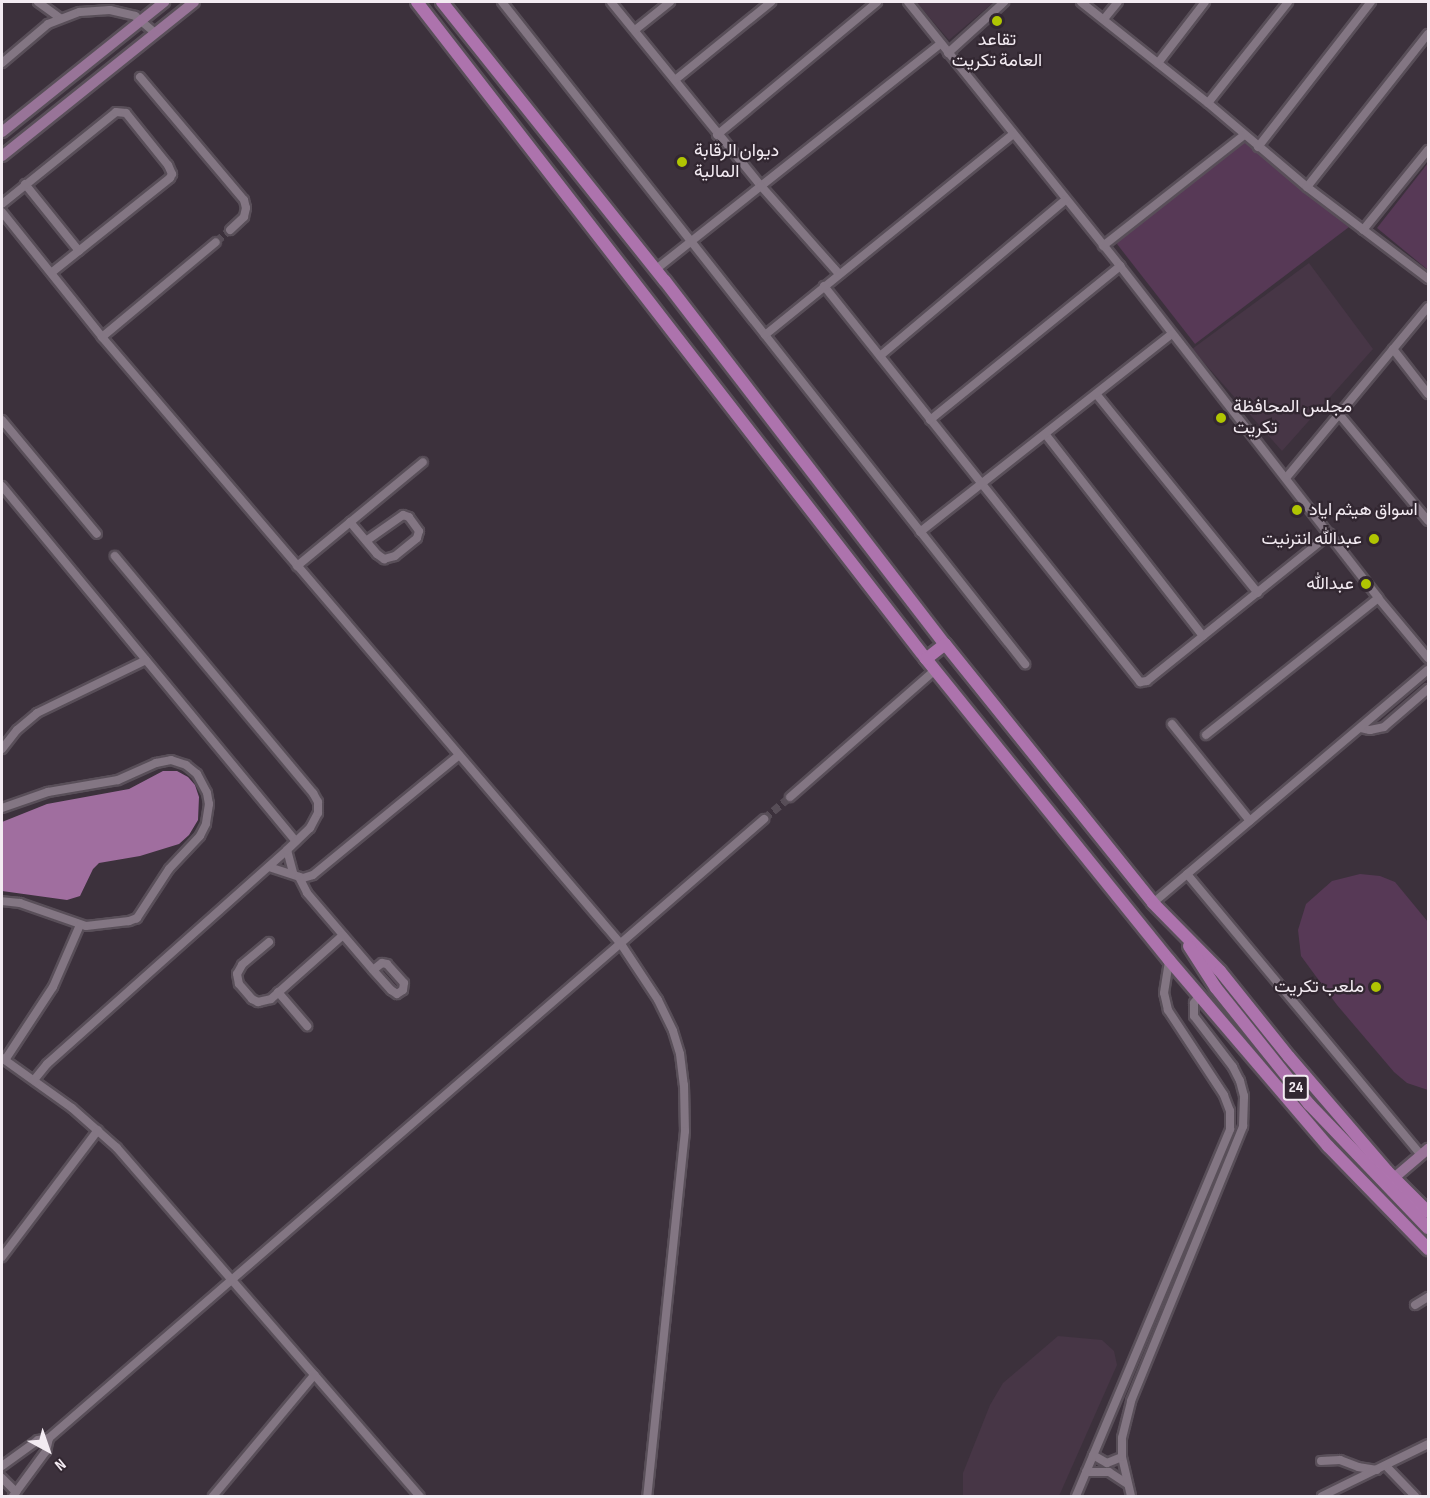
<!DOCTYPE html>
<html>
<head>
<meta charset="utf-8">
<style>
	body { margin:0 }
	#map { position:relative; width:1430px; height:1498px; overflow:hidden; background:#3c313c; font-family:"Sofia Sans Condensed",Vazirmatn,sans-serif }
	div>[style] { position:absolute }
	[style*='--x'] { left:calc(var(--x)*1px); top:calc(var(--y)*1px); width:calc(var(--w)*1px); rotate:calc(var(--a)*1deg) }
	.built>* { inset:0; background:#473646 }
	.green>* { inset:0; background:#573956 }
	.water>* { inset:0; background:#a06e9f }
	.street-tunnel>* { height:8px; margin-top:-4px; transform-origin:0; background:repeating-linear-gradient(90deg,#574d57 0 8px,transparent 0 12px) }
	.roads { filter:drop-shadow(2px 0 #594f59) drop-shadow(-2px 0 #594f59) drop-shadow(0 2px #594f59) drop-shadow(0 -2px #594f59) }
	.street>* { height:8px; margin:-4px; padding:0 4px; transform-origin:4px; border-radius:4px; background:#837683 }
	.secondary>* { height:10px; margin:-5px; padding:0 5px; transform-origin:5px; border-radius:5px; background:#987498 }
	.primary>* { height:12px; margin:-6px; padding:0 6px; transform-origin:6px; border-radius:6px; background:#ad73ad }
	.dots>* { width:16px; height:16px; translate:-50% -50%; box-sizing:border-box; border:3px solid #322731; border-radius:50% }
	span { translate:-50% -50%; white-space:nowrap; text-align:center; line-height:1.15; -webkit-text-stroke:4.5px #322731; paint-order:stroke }
	.shield-label span { padding:2px 4px; background:#322731; border:2px solid; border-radius:4px; -webkit-text-stroke-width:0 }
	.shield-label { font-size:16px; color:#f3ebf2; font-weight:700 }
	.poi-label { font-size:18px; color:#f3ebf2 }
	.left { translate:0 -50%; text-align:left }
	.right { translate:-100% -50%; text-align:right }
	.frame { position:absolute; inset:0; border:3px solid #f3ebf2; pointer-events:none }
	.north { position:absolute; left:18px; top:1420px; width:60px; height:60px; -webkit-text-stroke:4px #322731; paint-order:stroke; rotate:140deg; font-size:16px; font-weight:700; line-height:24px; text-align:center; color:#f3ebf2 }
	.north::after { content:''; display:block; margin:auto; width:21px; height:27px; background:#f3ebf2; clip-path:polygon(50% 0,100% 100%,50% 72%,0 100%) }
</style>
</head>
<body>
<div id="map">
	<div class="built">
		<i style="clip-path:polygon(916px 2px,994px 2px,949px 40px)"></i>
		<i style="clip-path:polygon(1309px 263px,1373px 349px,1282px 451px,1192px 349px)"></i>
		<i style="clip-path:polygon(1058px 1336px,1102px 1340px,1114px 1351px,1117px 1365px,1059px 1496px,963px 1496px,963px 1473px,990px 1405px,1003px 1383px)"></i>
	</div>
	<div class="green">
		<i style="clip-path:polygon(1244px 142px,1349px 227px,1195px 344px,1117px 244px,1119px 239px)"></i>
		<i style="clip-path:polygon(1428px 163px,1428px 270px,1377px 228px)"></i>
		<i style="clip-path:polygon(1360px 874px,1380px 876px,1395px 882px,1428px 922px,1428px 1090px,1407px 1083px,1394px 1072px,1337px 1005px,1301px 956px,1298px 930px,1306px 904px,1332px 881px)"></i>
	</div>
	<div class="water">
		<i style="clip-path:polygon(163px 771px,177px 771px,188px 777px,195px 785px,199px 797px,198px 820px,189px 835px,179px 844px,140px 856px,99px 863px,93px 869px,80px 896px,67px 900px,2px 891px,2px 822px,47px 804px,129px 789px)"></i>
	</div>
	<div class="street-tunnel">
		<i style="--x:216;--y:242;--w:18;--a:-41"></i>
		<i style="--x:764;--y:819;--w:34;--a:-40"></i>
	</div>
	<div class="roads">
		<div class="street">
			<i style="--x:38;--y:2;--w:27;--a:36"></i>
			<i style="--x:502;--y:2;--w:844;--a:51.69"></i>
			<i style="--x:611;--y:2;--w:237;--a:50.8"></i>
			<i style="--x:761;--y:186;--w:228;--a:-38.4"></i>
			<i style="--x:908;--y:2;--w:339;--a:51.2"></i>
			<i style="--x:1120;--y:266;--w:420;--a:52.1"></i>
			<i style="--x:1378;--y:598;--w:78;--a:50.2"></i>
			<i style="--x:1081;--y:2;--w:162;--a:38.5"></i>
			<i style="--x:1208;--y:103;--w:130;--a:40.3"></i>
			<i style="--x:1307;--y:187;--w:152;--a:37.2"></i>
			<i style="--x:1104;--y:19;--w:22;--a:-51"></i>
			<i style="--x:635;--y:30;--w:45;--a:-38.7"></i>
			<i style="--x:948;--y:53;--w:76;--a:-42.3"></i>
			<i style="--x:2;--y:63;--w:60;--a:-40.3"></i>
			<i style="--x:48;--y:24;--w:34;--a:-21"></i>
			<i style="--x:80;--y:12;--w:30;--a:-4"></i>
			<i style="--x:110;--y:10;--w:26;--a:13"></i>
			<i style="--x:135;--y:16;--w:26;--a:40"></i>
			<i style="--x:1158;--y:63;--w:77;--a:-52.4"></i>
			<i style="--x:140;--y:77;--w:161;--a:49.8"></i>
			<i style="--x:244;--y:200;--w:8;--a:76"></i>
			<i style="--x:246;--y:208;--w:9;--a:103"></i>
			<i style="--x:244;--y:217;--w:19;--a:137"></i>
			<i style="--x:675;--y:80;--w:124;--a:-39.1"></i>
			<i style="--x:1208;--y:103;--w:129;--a:-51.6"></i>
			<i style="--x:717;--y:135;--w:208;--a:-39.7"></i>
			<i style="--x:1258;--y:147;--w:184;--a:-52.1"></i>
			<i style="--x:25;--y:184;--w:86;--a:51.1"></i>
			<i style="--x:1307;--y:187;--w:195;--a:-51.7"></i>
			<i style="--x:2;--y:204;--w:146;--a:-38.9"></i>
			<i style="--x:116;--y:112;--w:10;--a:6"></i>
			<i style="--x:126;--y:113;--w:67;--a:51.1"></i>
			<i style="--x:168;--y:165;--w:10;--a:66"></i>
			<i style="--x:172;--y:174;--w:4;--a:117"></i>
			<i style="--x:170;--y:178;--w:152;--a:141.4"></i>
			<i style="--x:2;--y:212;--w:160;--a:51.3"></i>
			<i style="--x:102;--y:337;--w:799;--a:49.47"></i>
			<i style="--x:621;--y:944;--w:67;--a:56.5"></i>
			<i style="--x:658;--y:1000;--w:34;--a:64"></i>
			<i style="--x:673;--y:1031;--w:24;--a:73"></i>
			<i style="--x:680;--y:1054;--w:31;--a:83"></i>
			<i style="--x:684;--y:1085;--w:46;--a:88.8"></i>
			<i style="--x:685;--y:1131;--w:367;--a:95.9"></i>
			<i style="--x:1363;--y:230;--w:103;--a:-50.9"></i>
			<i style="--x:1103;--y:246;--w:179;--a:-38.2"></i>
			<i style="--x:655;--y:270;--w:135;--a:-38.4"></i>
			<i style="--x:761;--y:186;--w:118;--a:48.4"></i>
			<i style="--x:824;--y:286;--w:507;--a:51.41"></i>
			<i style="--x:1140;--y:682;--w:7;--a:-8"></i>
			<i style="--x:1147;--y:681;--w:235;--a:-38.8"></i>
			<i style="--x:765;--y:335;--w:318;--a:-39"></i>
			<i style="--x:102;--y:337;--w:148;--a:-39.8"></i>
			<i style="--x:1393;--y:349;--w:57;--a:52.1"></i>
			<i style="--x:880;--y:356;--w:242;--a:-40.1"></i>
			<i style="--x:1097;--y:395;--w:255;--a:50.9"></i>
			<i style="--x:1339;--y:414;--w:139;--a:50.2"></i>
			<i style="--x:2;--y:420;--w:148;--a:50.2"></i>
			<i style="--x:930;--y:420;--w:245;--a:-39"></i>
			<i style="--x:1046;--y:435;--w:255;--a:52"></i>
			<i style="--x:1286;--y:478;--w:222;--a:-50.3"></i>
			<i style="--x:2;--y:486;--w:461;--a:50.4"></i>
			<i style="--x:350;--y:522;--w:42;--a:49.8"></i>
			<i style="--x:377;--y:554;--w:9;--a:36"></i>
			<i style="--x:384;--y:559;--w:11;--a:-15"></i>
			<i style="--x:395;--y:556;--w:28;--a:-39"></i>
			<i style="--x:417;--y:538;--w:7;--a:-74"></i>
			<i style="--x:419;--y:531;--w:17;--a:-126"></i>
			<i style="--x:409;--y:517;--w:6;--a:-162"></i>
			<i style="--x:403;--y:515;--w:45;--a:144.9"></i>
			<i style="--x:920;--y:532;--w:320;--a:-38.2"></i>
			<i style="--x:297;--y:566;--w:163;--a:-39.5"></i>
			<i style="--x:1172;--y:724;--w:124;--a:51.2"></i>
			<i style="--x:1361;--y:728;--w:9;--a:13"></i>
			<i style="--x:1370;--y:730;--w:14;--a:-12"></i>
			<i style="--x:1384;--y:727;--w:58;--a:-40.8"></i>
			<i style="--x:1206;--y:735;--w:220;--a:-38.5"></i>
			<i style="--x:2;--y:749;--w:24;--a:-52"></i>
			<i style="--x:17;--y:730;--w:26;--a:-40"></i>
			<i style="--x:37;--y:713;--w:121;--a:-25.9"></i>
			<i style="--x:790;--y:797;--w:193;--a:-41.2"></i>
			<i style="--x:2;--y:808;--w:49;--a:-19.2"></i>
			<i style="--x:48;--y:792;--w:71;--a:-9.7"></i>
			<i style="--x:118;--y:780;--w:42;--a:-24.1"></i>
			<i style="--x:156;--y:763;--w:15;--a:-11"></i>
			<i style="--x:171;--y:760;--w:16;--a:18"></i>
			<i style="--x:186;--y:765;--w:14;--a:39"></i>
			<i style="--x:197;--y:774;--w:21;--a:62"></i>
			<i style="--x:207;--y:793;--w:11;--a:80"></i>
			<i style="--x:209;--y:804;--w:20;--a:99"></i>
			<i style="--x:206;--y:824;--w:13;--a:117"></i>
			<i style="--x:200;--y:836;--w:45;--a:133.2"></i>
			<i style="--x:169;--y:869;--w:59;--a:123.1"></i>
			<i style="--x:137;--y:918;--w:9;--a:159"></i>
			<i style="--x:129;--y:921;--w:43;--a:173.4"></i>
			<i style="--x:86;--y:926;--w:70;--a:-160.8"></i>
			<i style="--x:20;--y:903;--w:18;--a:-174"></i>
			<i style="--x:287;--y:850;--w:24;--a:75"></i>
			<i style="--x:269;--y:867;--w:36;--a:18"></i>
			<i style="--x:303;--y:878;--w:10;--a:-17"></i>
			<i style="--x:313;--y:875;--w:189;--a:-39.4"></i>
			<i style="--x:1187;--y:874;--w:366;--a:50.2"></i>
			<i style="--x:299;--y:877;--w:18;--a:63"></i>
			<i style="--x:307;--y:893;--w:101;--a:49.4"></i>
			<i style="--x:373;--y:970;--w:27;--a:48"></i>
			<i style="--x:391;--y:990;--w:7;--a:34"></i>
			<i style="--x:397;--y:994;--w:7;--a:-34"></i>
			<i style="--x:403;--y:990;--w:7;--a:-82"></i>
			<i style="--x:404;--y:983;--w:25;--a:-132"></i>
			<i style="--x:387;--y:964;--w:5;--a:-169"></i>
			<i style="--x:382;--y:963;--w:11;--a:142"></i>
			<i style="--x:1153;--y:903;--w:360;--a:-40.3"></i>
			<i style="--x:269;--y:942;--w:35;--a:140"></i>
			<i style="--x:242;--y:965;--w:10;--a:119"></i>
			<i style="--x:237;--y:974;--w:10;--a:79"></i>
			<i style="--x:239;--y:984;--w:20;--a:49"></i>
			<i style="--x:252;--y:999;--w:7;--a:27"></i>
			<i style="--x:258;--y:1002;--w:13;--a:-13"></i>
			<i style="--x:271;--y:999;--w:96;--a:-41.6"></i>
			<i style="--x:278;--y:992;--w:45;--a:49.5"></i>
			<i style="--x:2;--y:1058;--w:86;--a:35.5"></i>
			<i style="--x:72;--y:1108;--w:60;--a:41.6"></i>
			<i style="--x:117;--y:1148;--w:461;--a:49"></i>
			<i style="--x:5;--y:1060;--w:87;--a:-56.7"></i>
			<i style="--x:53;--y:987;--w:68;--a:-66.5"></i>
			<i style="--x:34;--y:1080;--w:21;--a:-51"></i>
			<i style="--x:47;--y:1064;--w:322;--a:-41.7"></i>
			<i style="--x:287;--y:850;--w:32;--a:-44"></i>
			<i style="--x:310;--y:828;--w:17;--a:-62"></i>
			<i style="--x:318;--y:813;--w:11;--a:-90"></i>
			<i style="--x:318;--y:802;--w:10;--a:-119"></i>
			<i style="--x:313;--y:793;--w:309;--a:-129.9"></i>
			<i style="--x:2;--y:1257;--w:159;--a:-52.9"></i>
			<i style="--x:1415;--y:1305;--w:15;--a:-32"></i>
			<i style="--x:1093;--y:1455;--w:16;--a:30"></i>
			<i style="--x:1107;--y:1463;--w:16;--a:-22"></i>
			<i style="--x:1321;--y:1461;--w:19;--a:-3"></i>
			<i style="--x:1340;--y:1460;--w:19;--a:21"></i>
			<i style="--x:1358;--y:1467;--w:19;--a:9"></i>
			<i style="--x:2;--y:1466;--w:44;--a:-35.8"></i>
			<i style="--x:38;--y:1440;--w:11;--a:-10"></i>
			<i style="--x:49;--y:1438;--w:946;--a:-40.88"></i>
			<i style="--x:1386;--y:1466;--w:42;--a:46"></i>
			<i style="--x:1086;--y:1472;--w:23;--a:0"></i>
			<i style="--x:1109;--y:1472;--w:20;--a:33"></i>
			<i style="--x:2;--y:1478;--w:20;--a:45"></i>
			<i style="--x:13;--y:1496;--w:56;--a:-53.7"></i>
			<i style="--x:46;--y:1451;--w:13;--a:-77"></i>
			<i style="--x:213;--y:1496;--w:158;--a:-50.1"></i>
			<i style="--x:1076;--y:1496;--w:398;--a:-67.2"></i>
			<i style="--x:1230;--y:1129;--w:18;--a:-90"></i>
			<i style="--x:1230;--y:1111;--w:17;--a:-111"></i>
			<i style="--x:1224;--y:1095;--w:102;--a:-123.4"></i>
			<i style="--x:1168;--y:1010;--w:17;--a:-103"></i>
			<i style="--x:1164;--y:993;--w:33;--a:-81"></i>
			<i style="--x:1131;--y:1496;--w:40;--a:-103"></i>
			<i style="--x:1122;--y:1457;--w:19;--a:-90"></i>
			<i style="--x:1122;--y:1438;--w:38;--a:-76"></i>
			<i style="--x:1131;--y:1401;--w:297;--a:-67.8"></i>
			<i style="--x:1243;--y:1126;--w:30;--a:-88"></i>
			<i style="--x:1244;--y:1096;--w:16;--a:-105"></i>
			<i style="--x:1240;--y:1081;--w:16;--a:-117"></i>
			<i style="--x:1233;--y:1067;--w:64;--a:-127.4"></i>
			<i style="--x:1194;--y:1016;--w:13;--a:-90"></i>
			<i style="--x:1194;--y:1003;--w:9;--a:-54"></i>
			<i style="--x:1322;--y:1496;--w:118;--a:-26.1"></i>
		</div>
		<div class="secondary">
			<i style="--x:2;--y:132;--w:208;--a:-38.7"></i>
			<i style="--x:2;--y:156;--w:246;--a:-38.7"></i>
			<i style="--x:1394;--y:1178;--w:45;--a:-40.5"></i>
		</div>
		<div class="primary">
			<i style="--x:417;--y:2;--w:831;--a:52.23"></i>
			<i style="--x:926;--y:659;--w:387;--a:51.1"></i>
			<i style="--x:1169;--y:960;--w:245;--a:49.5"></i>
			<i style="--x:1328;--y:1146;--w:144;--a:45.8"></i>
			<i style="--x:442;--y:2;--w:357;--a:51.4"></i>
			<i style="--x:665;--y:281;--w:458;--a:52.4"></i>
			<i style="--x:945;--y:644;--w:332;--a:51.2"></i>
			<i style="--x:1153;--y:903;--w:95;--a:45.4"></i>
			<i style="--x:1220;--y:971;--w:110;--a:51.3"></i>
			<i style="--x:1289;--y:1057;--w:150;--a:49.3"></i>
			<i style="--x:1387;--y:1171;--w:58;--a:45"></i>
			<i style="--x:926;--y:659;--w:24;--a:-38"></i>
			<i style="--x:1189;--y:946;--w:50;--a:57.3"></i>
			<i style="--x:1216;--y:988;--w:149;--a:51.3"></i>
			<i style="--x:1309;--y:1104;--w:172;--a:46.2"></i>
		</div>
	</div>
	<div class="dots">
		<i style="left:997px;top:21px;background:#b0c502"></i>
		<i style="left:682px;top:162px;background:#b0c502"></i>
		<i style="left:1221px;top:418px;background:#b0c502"></i>
		<i style="left:1297px;top:510px;background:#b0c502"></i>
		<i style="left:1374px;top:539px;background:#b0c502"></i>
		<i style="left:1366px;top:584px;background:#b0c502"></i>
		<i style="left:1376px;top:987px;background:#b0c502"></i>
	</div>
	<div class="shield-label">
		<span style="left:1296px;top:1088px">24</span>
	</div>
	<div class="poi-label">
		<span style="left:997px;top:51px">تقاعد<br>العامة تكريت</span>
		<span class="left" style="left:694px;top:162px">ديوان الرقابة<br>المالية</span>
		<span class="left" style="left:1233px;top:418px">مجلس المحافظة<br>تكريت</span>
		<span class="left" style="left:1309px;top:510px">اسواق هيثم اياد</span>
		<span class="right" style="left:1362px;top:539px">عبدالله انترنيت</span>
		<span class="right" style="left:1354px;top:584px">عبدالله</span>
		<span class="right" style="left:1364px;top:987px">ملعب تكريت</span>
	</div>
	<div class="frame"></div>
	<div class="north">N</div>
</div>
</body>
</html>
